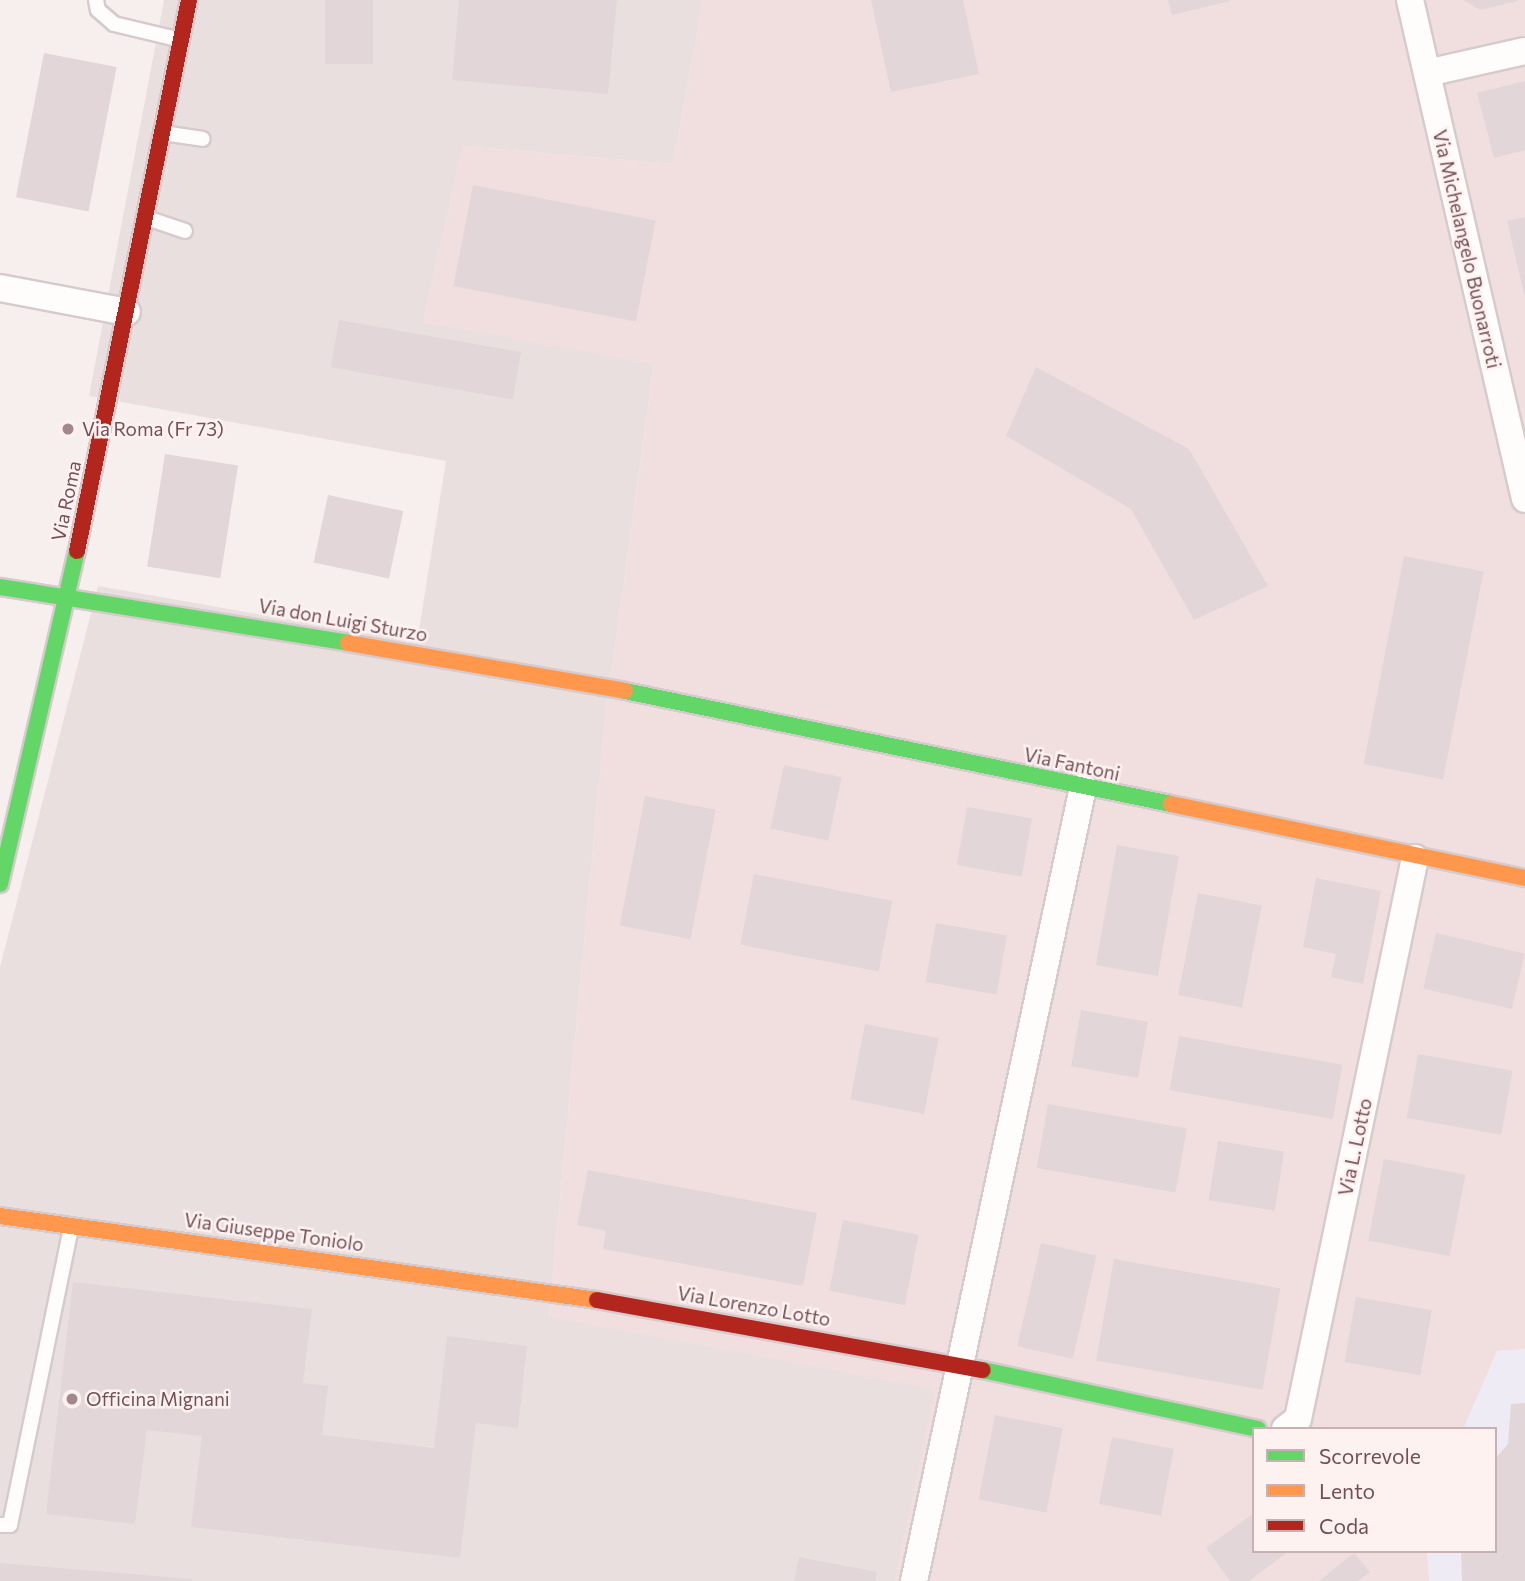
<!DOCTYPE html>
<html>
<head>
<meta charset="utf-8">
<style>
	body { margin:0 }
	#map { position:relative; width:1525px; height:1581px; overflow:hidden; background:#f7efee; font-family:Commissioner,sans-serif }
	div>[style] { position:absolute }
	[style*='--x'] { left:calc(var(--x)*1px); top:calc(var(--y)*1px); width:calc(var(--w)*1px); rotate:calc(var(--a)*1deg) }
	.residential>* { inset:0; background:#f0dfde }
	.industrial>* { inset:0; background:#eadfdf }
	.education>* { inset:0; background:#efebf4 }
	.building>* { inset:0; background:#e3d6d8; transform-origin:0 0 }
	.roads { filter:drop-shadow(2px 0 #d6cbcc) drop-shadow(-2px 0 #d6cbcc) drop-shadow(0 2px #d6cbcc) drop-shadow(0 -2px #d6cbcc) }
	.lane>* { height:14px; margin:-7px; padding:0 7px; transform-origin:7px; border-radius:7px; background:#fefdfc }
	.street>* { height:26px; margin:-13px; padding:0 13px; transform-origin:13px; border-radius:13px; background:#fefdfc }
	.fast>* { height:16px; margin:-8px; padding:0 8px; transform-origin:8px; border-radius:8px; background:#63d668 }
	.slow>* { height:16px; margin:-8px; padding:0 8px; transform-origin:8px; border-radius:8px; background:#ff974d }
	.jam>* { height:16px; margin:-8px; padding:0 8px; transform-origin:8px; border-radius:8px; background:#b3261e }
	.dots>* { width:19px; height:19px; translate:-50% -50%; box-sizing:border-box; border:4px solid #fef2f1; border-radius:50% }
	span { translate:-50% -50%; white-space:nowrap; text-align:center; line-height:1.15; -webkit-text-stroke:5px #fef2f1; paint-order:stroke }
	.street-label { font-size:19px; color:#745056 }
	.poi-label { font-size:19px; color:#745056 }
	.left { translate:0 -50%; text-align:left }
	.legend { position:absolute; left:1252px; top:1427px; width:245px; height:126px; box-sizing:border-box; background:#fef2f1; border:2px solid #c7b1b3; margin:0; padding:9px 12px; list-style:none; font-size:21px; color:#745056 }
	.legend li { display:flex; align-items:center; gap:14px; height:35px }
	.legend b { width:35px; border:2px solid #c7b1b3 }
</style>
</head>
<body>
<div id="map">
	<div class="residential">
		<i style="clip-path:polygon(evenodd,703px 0,1525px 0,1525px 1581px,895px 1581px,934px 1389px,549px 1318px,605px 721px,654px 365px,423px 322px,463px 146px,673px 164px,703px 0,1254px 1429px,1495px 1429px,1495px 1551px,1254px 1551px,1254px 1429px)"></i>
	</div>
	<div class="industrial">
		<i style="clip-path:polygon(164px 0,703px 0,673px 164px,463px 146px,423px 322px,654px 364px,605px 721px,549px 1317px,935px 1389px,895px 1581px,0 1581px,0 967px,98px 586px,417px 642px,446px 461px,89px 396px)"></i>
	</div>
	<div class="education">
		<i style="clip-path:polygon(1525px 1349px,1525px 1581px,1429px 1581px,1427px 1551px,1495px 1551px,1495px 1429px,1463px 1429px,1497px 1351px)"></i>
	</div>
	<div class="building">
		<i style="left:325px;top:0;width:48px;height:64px"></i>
		<i style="clip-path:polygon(459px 0,617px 0,608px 94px,452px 80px)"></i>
		<i style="clip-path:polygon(871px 0,963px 0,979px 74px,891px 92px)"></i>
		<i style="clip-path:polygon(1168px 0,1230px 0,1230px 1px,1172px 15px)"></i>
		<i style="clip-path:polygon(1463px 0,1517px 0,1518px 1px,1480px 10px)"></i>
		<i style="left:44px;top:53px;width:74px;height:147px;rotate:11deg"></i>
		<i style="clip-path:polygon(1525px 81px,1525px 150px,1494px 158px,1477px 93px)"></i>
		<i style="left:473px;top:185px;width:186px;height:103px;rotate:11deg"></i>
		<i style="clip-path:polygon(1525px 217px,1525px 294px,1524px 294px,1507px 221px)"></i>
		<i style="left:339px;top:320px;width:185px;height:48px;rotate:10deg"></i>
		<i style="clip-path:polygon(1036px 367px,1189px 449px,1268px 586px,1194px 620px,1131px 509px,1006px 436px)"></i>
		<i style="left:165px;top:454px;width:74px;height:114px;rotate:9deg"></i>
		<i style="left:328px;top:495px;width:77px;height:69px;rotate:12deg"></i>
		<i style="left:1404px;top:556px;width:81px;height:212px;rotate:11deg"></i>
		<i style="left:784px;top:765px;width:59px;height:65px;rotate:12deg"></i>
		<i style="left:645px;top:796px;width:72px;height:132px;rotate:11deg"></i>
		<i style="left:967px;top:807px;width:66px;height:59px;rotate:10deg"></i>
		<i style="left:1117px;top:845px;width:63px;height:122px;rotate:10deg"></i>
		<i style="left:754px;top:874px;width:141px;height:72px;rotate:11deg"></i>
		<i style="clip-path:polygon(1316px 878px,1381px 891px,1363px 984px,1331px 977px,1336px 954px,1303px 947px)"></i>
		<i style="left:1198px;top:893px;width:65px;height:104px;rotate:11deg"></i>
		<i style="left:936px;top:923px;width:72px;height:60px;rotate:10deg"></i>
		<i style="left:1436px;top:933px;width:91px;height:57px;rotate:13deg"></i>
		<i style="left:1081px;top:1010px;width:68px;height:57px;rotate:10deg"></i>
		<i style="left:865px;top:1024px;width:75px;height:77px;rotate:11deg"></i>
		<i style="left:1179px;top:1036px;width:166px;height:55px;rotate:10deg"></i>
		<i style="left:1418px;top:1054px;width:96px;height:65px;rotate:10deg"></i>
		<i style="left:1048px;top:1104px;width:141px;height:65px;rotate:10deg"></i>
		<i style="left:1218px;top:1141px;width:67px;height:60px;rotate:9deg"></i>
		<i style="left:1384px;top:1159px;width:83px;height:83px;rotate:11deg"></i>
		<i style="clip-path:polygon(588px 1170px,817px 1213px,803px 1286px,603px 1249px,606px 1231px,577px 1225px)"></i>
		<i style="left:843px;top:1220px;width:77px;height:72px;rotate:11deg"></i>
		<i style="left:1041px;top:1243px;width:57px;height:106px;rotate:13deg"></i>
		<i style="left:1114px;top:1259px;width:169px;height:103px;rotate:10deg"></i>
		<i style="clip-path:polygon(73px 1282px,312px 1309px,303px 1383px,328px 1386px,322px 1435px,434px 1448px,447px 1336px,527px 1346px,518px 1428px,476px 1423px,460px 1558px,191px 1527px,202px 1436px,147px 1430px,135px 1524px,46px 1514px)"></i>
		<i style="left:1356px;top:1297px;width:77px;height:66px;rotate:10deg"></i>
		<i style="clip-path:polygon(1525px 1403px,1525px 1581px,1462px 1581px,1461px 1551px,1495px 1551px,1495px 1459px,1508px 1444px,1511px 1404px)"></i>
		<i style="left:995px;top:1415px;width:69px;height:86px;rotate:11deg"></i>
		<i style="left:1112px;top:1437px;width:63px;height:68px;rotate:11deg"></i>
		<i style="clip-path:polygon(1254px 1513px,1254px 1551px,1289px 1551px,1249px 1581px,1230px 1581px,1206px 1548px)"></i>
		<i style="clip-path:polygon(1354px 1553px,1370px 1572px,1358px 1581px,1319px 1581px)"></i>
		<i style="clip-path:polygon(799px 1557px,877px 1572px,876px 1581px,794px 1581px)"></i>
		<i style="clip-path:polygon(0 1563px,192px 1579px,192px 1581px,0 1581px)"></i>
	</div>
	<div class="roads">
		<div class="lane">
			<i style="--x:96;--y:0;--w:10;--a:79"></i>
			<i style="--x:98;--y:10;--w:21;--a:41"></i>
			<i style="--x:114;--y:24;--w:69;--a:13.4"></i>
			<i style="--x:163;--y:133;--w:40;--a:8.5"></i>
			<i style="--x:147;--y:218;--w:40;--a:18.9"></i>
			<i style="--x:0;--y:1525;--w:10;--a:0"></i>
			<i style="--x:10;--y:1525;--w:303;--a:-78.4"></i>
		</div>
		<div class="street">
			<i style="--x:1410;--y:0;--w:512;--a:77.02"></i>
			<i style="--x:1427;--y:73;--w:100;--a:-12.7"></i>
			<i style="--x:0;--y:288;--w:129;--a:10.7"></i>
			<i style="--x:1285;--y:1429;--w:16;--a:-38"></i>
			<i style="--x:1298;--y:1419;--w:573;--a:-78.22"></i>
			<i style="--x:914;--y:1581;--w:812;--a:-77.98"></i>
		</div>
		<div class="fast">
			<i style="--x:0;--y:587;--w:352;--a:9.1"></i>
			<i style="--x:625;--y:691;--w:558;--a:11.69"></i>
			<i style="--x:0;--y:884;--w:342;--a:-77"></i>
			<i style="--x:983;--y:1370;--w:281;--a:12.1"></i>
		</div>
		<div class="slow">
			<i style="--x:348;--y:643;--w:281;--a:9.8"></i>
			<i style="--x:1171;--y:804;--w:362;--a:11.8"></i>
			<i style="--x:0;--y:1216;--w:603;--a:8.01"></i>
		</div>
		<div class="jam">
			<i style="--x:77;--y:551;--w:562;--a:-78.51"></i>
			<i style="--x:597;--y:1300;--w:392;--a:10.3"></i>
		</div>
	</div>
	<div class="dots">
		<i style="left:68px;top:429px;background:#a2888b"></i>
		<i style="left:72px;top:1399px;background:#a2888b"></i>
	</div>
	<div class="street-label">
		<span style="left:1467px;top:249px;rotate:77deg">Via Michelangelo Buonarroti</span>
		<span style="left:66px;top:501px;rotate:-78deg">Via Roma</span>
		<span style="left:343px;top:620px;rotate:10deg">Via don Luigi Sturzo</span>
		<span style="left:1072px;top:764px;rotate:12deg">Via Fantoni</span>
		<span style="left:1355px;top:1147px;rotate:-78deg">Via L. Lotto</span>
		<span style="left:274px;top:1232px;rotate:8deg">Via Giuseppe Toniolo</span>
		<span style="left:754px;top:1306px;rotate:10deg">Via Lorenzo Lotto</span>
	</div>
	<div class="poi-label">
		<span class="left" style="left:82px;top:429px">Via Roma (Fr 73)</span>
		<span class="left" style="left:86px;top:1399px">Officina Mignani</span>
	</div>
	<ul class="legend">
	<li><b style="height:9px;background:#63d668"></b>Scorrevole</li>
	<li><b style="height:9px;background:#ff974d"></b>Lento</li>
	<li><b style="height:9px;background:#b3261e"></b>Coda</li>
	</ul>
</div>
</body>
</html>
